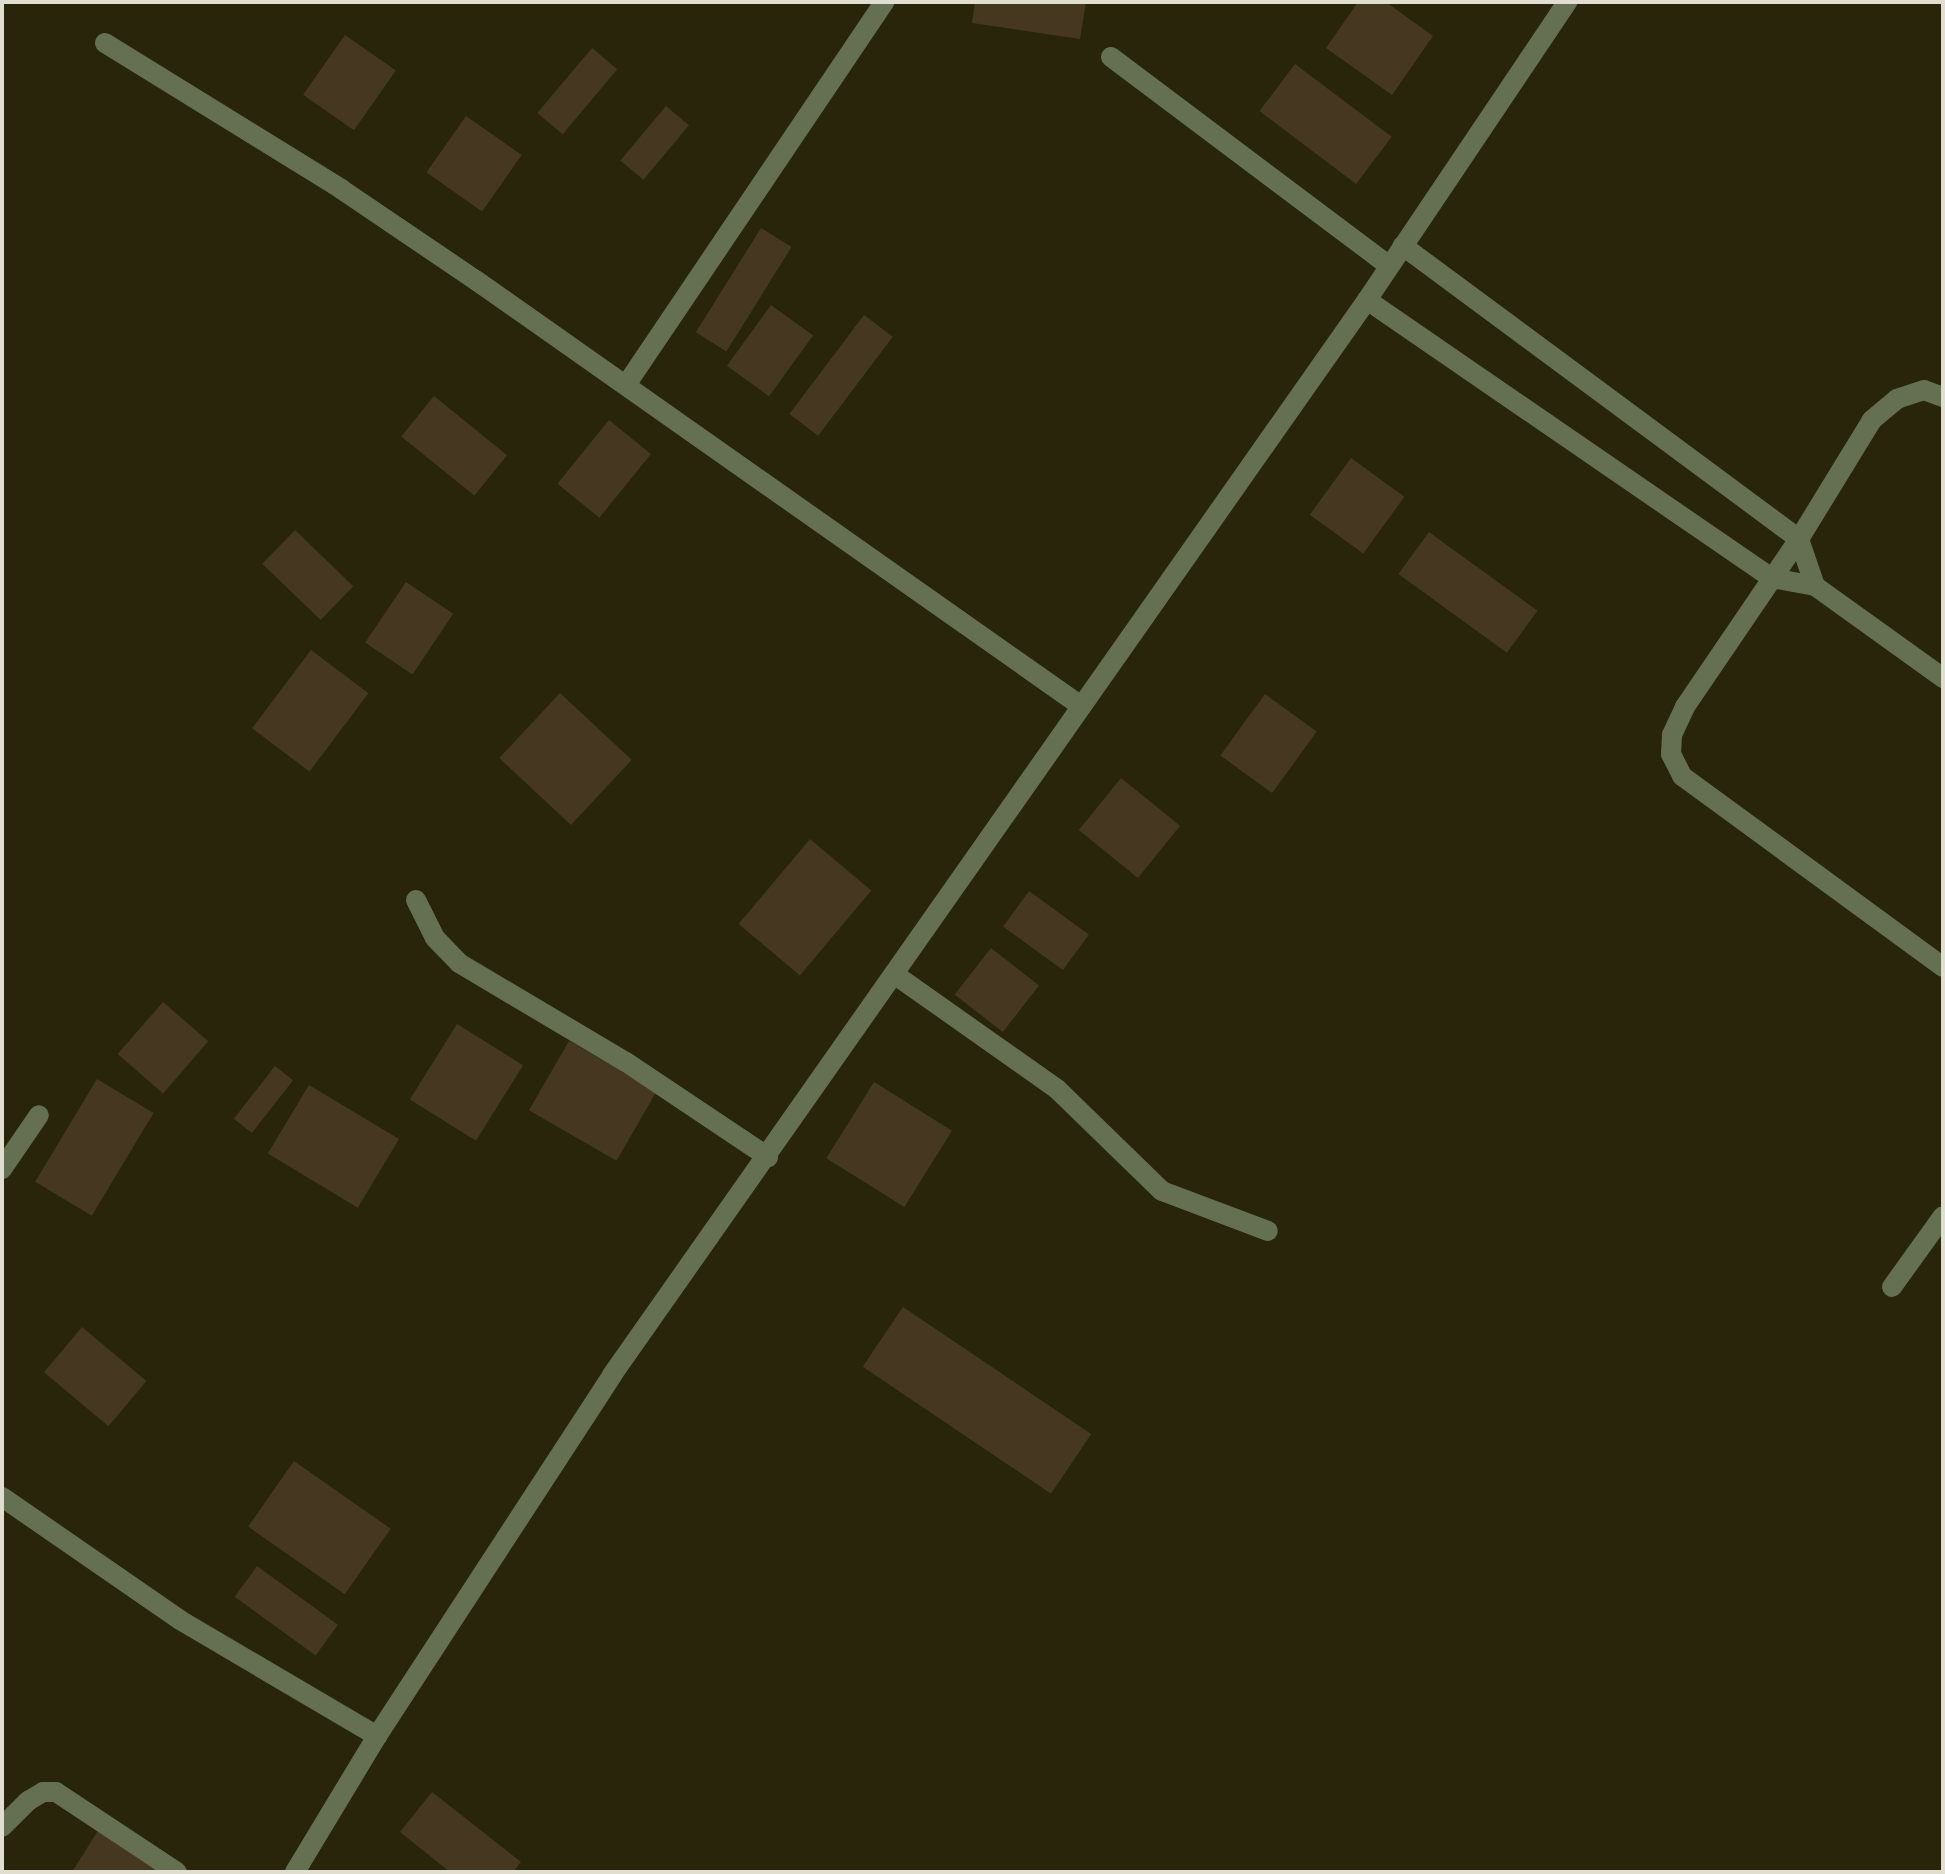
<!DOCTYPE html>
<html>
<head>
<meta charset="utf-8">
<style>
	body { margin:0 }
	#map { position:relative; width:1945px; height:1874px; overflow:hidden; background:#28250a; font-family:Quicksand,sans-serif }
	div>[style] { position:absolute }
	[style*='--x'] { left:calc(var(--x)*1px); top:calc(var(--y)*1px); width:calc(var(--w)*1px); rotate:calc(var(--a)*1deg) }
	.building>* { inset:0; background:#463820; transform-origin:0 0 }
	.minor>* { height:20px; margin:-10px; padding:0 10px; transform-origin:10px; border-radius:10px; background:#657052 }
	span { translate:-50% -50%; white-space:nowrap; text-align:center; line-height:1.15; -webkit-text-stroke:7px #1f1b02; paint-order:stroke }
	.frame { position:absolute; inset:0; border:4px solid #e0decf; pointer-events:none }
</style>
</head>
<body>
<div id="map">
	<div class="building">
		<i style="clip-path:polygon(975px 2px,1086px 2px,1080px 39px,972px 23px)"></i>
		<i style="clip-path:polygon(1358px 2px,1386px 2px,1433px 36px,1392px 95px,1326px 48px)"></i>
		<i style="left:345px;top:35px;width:62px;height:73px;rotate:35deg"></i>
		<i style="left:592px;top:48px;width:33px;height:85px;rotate:40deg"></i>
		<i style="left:1295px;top:64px;width:121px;height:59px;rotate:37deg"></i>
		<i style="left:666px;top:106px;width:30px;height:71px;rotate:40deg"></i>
		<i style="left:466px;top:116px;width:68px;height:69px;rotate:35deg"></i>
		<i style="left:761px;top:228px;width:36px;height:123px;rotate:32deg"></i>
		<i style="left:771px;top:305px;width:52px;height:75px;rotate:36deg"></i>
		<i style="left:864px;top:315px;width:36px;height:124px;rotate:37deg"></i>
		<i style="left:434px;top:396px;width:94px;height:52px;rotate:39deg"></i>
		<i style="left:609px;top:420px;width:54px;height:82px;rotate:39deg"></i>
		<i style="left:1351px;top:458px;width:66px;height:70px;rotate:36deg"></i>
		<i style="left:295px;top:530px;width:81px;height:47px;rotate:44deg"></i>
		<i style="left:1429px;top:532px;width:134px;height:52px;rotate:36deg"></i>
		<i style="left:406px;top:582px;width:57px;height:73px;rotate:34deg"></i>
		<i style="left:311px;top:650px;width:72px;height:98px;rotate:37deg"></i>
		<i style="left:560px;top:693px;width:98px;height:89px;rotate:43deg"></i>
		<i style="left:1265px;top:694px;width:64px;height:76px;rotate:36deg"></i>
		<i style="left:1121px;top:778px;width:76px;height:67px;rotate:39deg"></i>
		<i style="left:810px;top:839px;width:80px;height:111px;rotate:40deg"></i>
		<i style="left:1029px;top:891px;width:74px;height:44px;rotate:36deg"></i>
		<i style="left:991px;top:948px;width:61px;height:59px;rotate:38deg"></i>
		<i style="left:163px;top:1002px;width:60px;height:69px;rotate:41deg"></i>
		<i style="left:457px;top:1024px;width:78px;height:89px;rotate:32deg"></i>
		<i style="left:569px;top:1041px;width:101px;height:80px;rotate:30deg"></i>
		<i style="left:275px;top:1066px;width:23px;height:67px;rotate:38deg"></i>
		<i style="left:97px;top:1079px;width:66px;height:120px;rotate:31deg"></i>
		<i style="left:874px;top:1082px;width:92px;height:90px;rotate:32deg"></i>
		<i style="left:309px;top:1085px;width:105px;height:80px;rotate:31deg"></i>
		<i style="left:903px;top:1307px;width:227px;height:72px;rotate:34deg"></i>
		<i style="left:82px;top:1327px;width:84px;height:59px;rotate:40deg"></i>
		<i style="left:294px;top:1461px;width:118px;height:80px;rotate:35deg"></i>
		<i style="left:257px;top:1566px;width:100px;height:38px;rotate:36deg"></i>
		<i style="clip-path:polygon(432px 1792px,521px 1862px,513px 1872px,450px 1872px,400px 1832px)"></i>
		<i style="clip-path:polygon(99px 1829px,166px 1872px,72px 1872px)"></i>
	</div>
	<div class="minor">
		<i style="--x:105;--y:43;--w:278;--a:31.7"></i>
		<i style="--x:341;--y:189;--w:164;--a:34.1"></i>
		<i style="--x:477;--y:281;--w:739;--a:35.13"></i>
		<i style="--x:1111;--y:57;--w:348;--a:36.9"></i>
		<i style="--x:1367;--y:300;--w:491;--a:34.5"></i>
		<i style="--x:1772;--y:578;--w:44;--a:10.5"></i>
		<i style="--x:1815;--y:586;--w:50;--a:-108.8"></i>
		<i style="--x:1799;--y:539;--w:493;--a:-143.5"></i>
		<i style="--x:626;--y:385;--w:462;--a:-56"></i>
		<i style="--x:1943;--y:397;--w:20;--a:-160"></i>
		<i style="--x:1924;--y:390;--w:28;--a:162"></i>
		<i style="--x:1897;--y:399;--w:33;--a:140"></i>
		<i style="--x:1872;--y:420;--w:140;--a:121.5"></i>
		<i style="--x:1799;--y:539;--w:203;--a:124.2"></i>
		<i style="--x:1685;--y:707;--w:31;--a:115"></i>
		<i style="--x:1672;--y:735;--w:19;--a:93"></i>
		<i style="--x:1671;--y:754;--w:25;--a:63"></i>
		<i style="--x:1682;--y:776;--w:323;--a:36.2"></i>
		<i style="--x:1815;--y:586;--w:158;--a:35.7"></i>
		<i style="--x:416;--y:900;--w:42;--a:63.4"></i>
		<i style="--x:435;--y:938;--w:35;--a:46"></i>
		<i style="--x:459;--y:963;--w:194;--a:30.7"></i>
		<i style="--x:626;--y:1062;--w:171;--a:33.8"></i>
		<i style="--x:894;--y:974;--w:199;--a:35.2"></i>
		<i style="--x:1057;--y:1089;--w:146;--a:44.2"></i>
		<i style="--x:1162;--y:1191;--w:113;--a:20.7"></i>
		<i style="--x:2;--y:1169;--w:65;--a:-55.6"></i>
		<i style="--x:1892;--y:1287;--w:87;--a:-54.3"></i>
		<i style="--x:2;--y:1497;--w:216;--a:34.6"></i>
		<i style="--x:180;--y:1620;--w:229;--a:30.5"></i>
		<i style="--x:2;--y:1827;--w:37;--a:-45"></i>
		<i style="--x:28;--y:1801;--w:17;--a:-31"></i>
		<i style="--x:43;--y:1792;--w:13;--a:0"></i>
		<i style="--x:56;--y:1792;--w:145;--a:33.5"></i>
		<i style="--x:295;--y:1872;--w:159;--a:-58.9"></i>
		<i style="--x:377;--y:1736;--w:431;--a:-56.9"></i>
		<i style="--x:612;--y:1375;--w:1314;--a:-54.92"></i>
		<i style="--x:1367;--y:300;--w:359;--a:-56.1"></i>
	</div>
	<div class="frame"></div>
</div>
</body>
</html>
